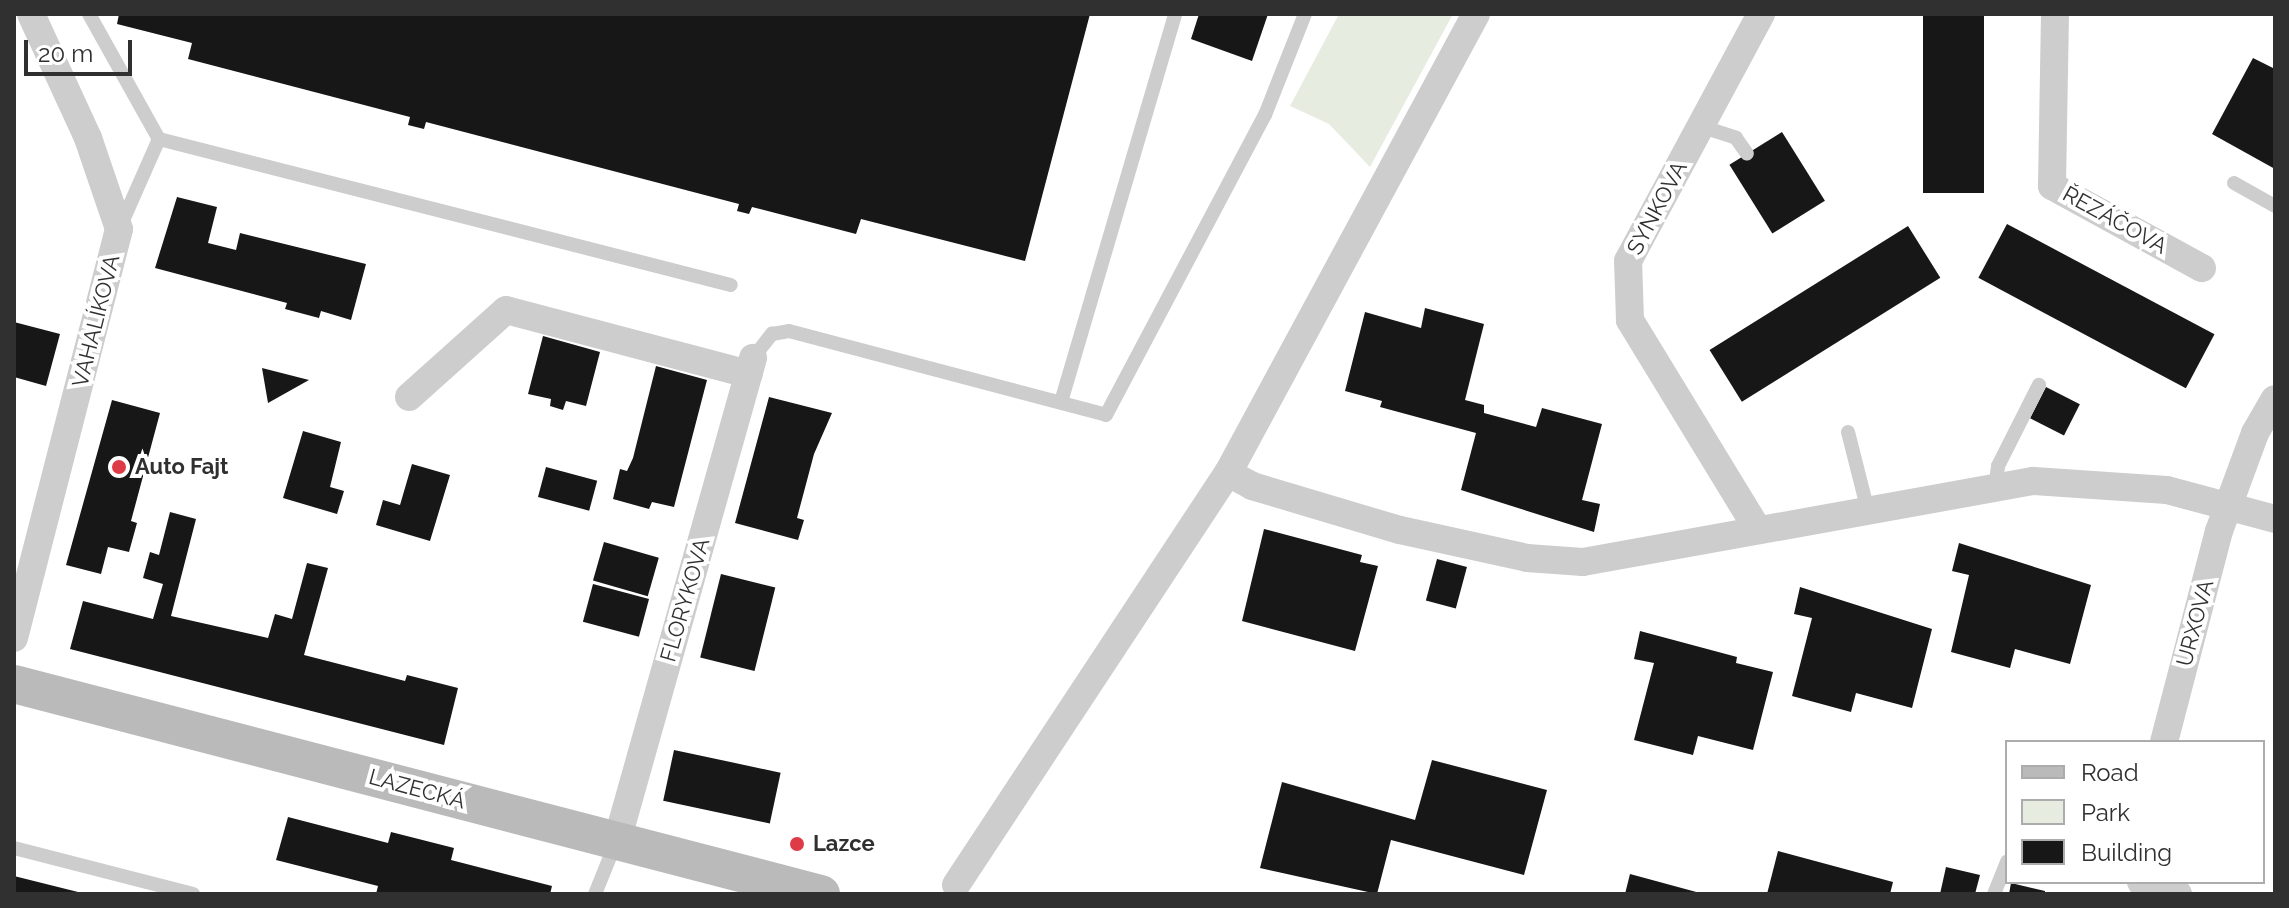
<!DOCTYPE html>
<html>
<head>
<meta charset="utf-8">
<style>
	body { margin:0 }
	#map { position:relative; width:2289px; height:908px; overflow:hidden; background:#fff; font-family:Raleway,sans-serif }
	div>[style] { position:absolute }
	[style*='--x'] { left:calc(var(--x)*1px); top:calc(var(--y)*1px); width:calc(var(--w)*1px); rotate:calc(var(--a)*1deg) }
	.green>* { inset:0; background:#e6ecdf }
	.building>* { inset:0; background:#171717; transform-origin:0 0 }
	.service>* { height:14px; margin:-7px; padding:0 7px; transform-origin:7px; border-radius:7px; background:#cdcdcd }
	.minor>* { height:28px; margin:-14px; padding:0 14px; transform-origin:14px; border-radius:14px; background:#cdcdcd }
	.secondary>* { height:38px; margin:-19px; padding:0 19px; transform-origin:19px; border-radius:19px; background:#bababa }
	.dots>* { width:22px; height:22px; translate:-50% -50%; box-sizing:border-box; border:4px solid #fff; border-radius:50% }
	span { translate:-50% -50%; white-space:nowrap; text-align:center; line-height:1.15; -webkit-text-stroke:8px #fff; paint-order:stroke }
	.street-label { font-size:22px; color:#303030 }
	.poi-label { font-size:22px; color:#303030; font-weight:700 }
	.left { translate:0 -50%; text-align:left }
	.frame { position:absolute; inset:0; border:16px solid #303030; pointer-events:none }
	.legend { position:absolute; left:2005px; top:740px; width:260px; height:144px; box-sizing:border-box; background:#fff; border:2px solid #acacac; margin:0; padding:10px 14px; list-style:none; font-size:24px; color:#303030 }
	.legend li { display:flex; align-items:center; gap:16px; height:40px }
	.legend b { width:40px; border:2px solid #acacac }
	.scale { position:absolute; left:24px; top:40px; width:108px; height:36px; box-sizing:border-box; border:4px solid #303030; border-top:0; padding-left:10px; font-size:24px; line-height:28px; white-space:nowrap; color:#303030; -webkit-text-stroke:6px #fff; paint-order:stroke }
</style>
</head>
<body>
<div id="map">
	<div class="green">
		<i style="clip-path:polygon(1339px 14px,1453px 14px,1370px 167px,1329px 124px,1290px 106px)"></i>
	</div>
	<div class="building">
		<i style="clip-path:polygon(119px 14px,1090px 14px,1025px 261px,861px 219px,856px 234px,752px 207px,749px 214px,737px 211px,739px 204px,426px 122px,424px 129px,408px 125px,410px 117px,188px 59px,192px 43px,117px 24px)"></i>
		<i style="clip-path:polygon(1199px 14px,1268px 14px,1252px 61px,1191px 39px)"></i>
		<i style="left:1923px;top:14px;width:61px;height:179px"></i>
		<i style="clip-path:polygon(2253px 58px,2275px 69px,2275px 169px,2212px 134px)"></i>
		<i style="left:1782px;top:132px;width:81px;height:62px;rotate:58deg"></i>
		<i style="clip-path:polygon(177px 197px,217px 207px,208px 243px,236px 250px,240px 233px,366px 264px,351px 320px,321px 311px,319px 318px,285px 309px,287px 303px,155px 268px)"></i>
		<i style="left:2007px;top:224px;width:235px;height:61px;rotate:28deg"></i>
		<i style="left:1908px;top:226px;width:61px;height:234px;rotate:58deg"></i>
		<i style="clip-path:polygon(1425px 308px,1484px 324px,1465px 400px,1484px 405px,1484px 413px,1536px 427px,1542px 408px,1602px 424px,1582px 500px,1600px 504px,1594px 532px,1461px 490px,1476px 433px,1380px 407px,1382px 401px,1345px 391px,1365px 312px,1421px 328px)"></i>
		<i style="clip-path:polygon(14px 322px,60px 334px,46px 386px,14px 377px)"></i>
		<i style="clip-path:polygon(543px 336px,600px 352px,586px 406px,566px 401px,563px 410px,550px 406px,551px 399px,528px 394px)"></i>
		<i style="clip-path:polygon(656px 366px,707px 380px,674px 507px,652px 502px,649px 509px,613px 499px,620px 469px,627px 471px,633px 458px)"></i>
		<i style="clip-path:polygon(262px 368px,309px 380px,268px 403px)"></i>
		<i style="left:2046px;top:387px;width:38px;height:35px;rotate:27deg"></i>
		<i style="clip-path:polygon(769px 397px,832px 413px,814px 454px,797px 518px,804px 520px,798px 540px,735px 523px)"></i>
		<i style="clip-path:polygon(112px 400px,160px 413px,131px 521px,137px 523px,129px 552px,108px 547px,101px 574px,66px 565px)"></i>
		<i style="clip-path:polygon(303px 431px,341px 442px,330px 487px,344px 491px,337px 514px,283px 498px)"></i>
		<i style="clip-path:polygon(412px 464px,450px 475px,430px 541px,376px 525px,383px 500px,400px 505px)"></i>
		<i style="left:546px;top:467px;width:53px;height:31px;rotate:15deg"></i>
		<i style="clip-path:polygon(170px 512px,196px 519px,171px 616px,268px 638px,275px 614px,292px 619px,307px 563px,328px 568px,304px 655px,405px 681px,407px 675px,458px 688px,444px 745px,70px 649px,83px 601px,153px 619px,163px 584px,143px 578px,150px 552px,159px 555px)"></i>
		<i style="clip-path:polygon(1264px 529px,1362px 555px,1360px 562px,1378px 566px,1355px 651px,1242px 621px)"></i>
		<i style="left:604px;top:542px;width:57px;height:40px;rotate:16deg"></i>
		<i style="clip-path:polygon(1959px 543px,2091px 585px,2070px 664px,2015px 649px,2010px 668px,1951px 652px,1969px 575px,1952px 571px)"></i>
		<i style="left:1437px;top:559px;width:31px;height:43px;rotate:15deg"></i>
		<i style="left:721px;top:574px;width:56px;height:86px;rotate:14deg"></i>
		<i style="left:593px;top:584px;width:58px;height:39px;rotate:15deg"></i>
		<i style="clip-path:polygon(1800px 587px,1932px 629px,1912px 708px,1856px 693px,1851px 712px,1792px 696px,1812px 618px,1794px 614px)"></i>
		<i style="clip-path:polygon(1640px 631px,1737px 657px,1736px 663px,1773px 672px,1753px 750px,1698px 736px,1693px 755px,1634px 740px,1654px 663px,1634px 659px)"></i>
		<i style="left:674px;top:750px;width:109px;height:52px;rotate:12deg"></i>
		<i style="clip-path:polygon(1432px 760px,1547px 790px,1524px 875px,1391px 840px,1377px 894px,1260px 868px,1282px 782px,1415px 820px)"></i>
		<i style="clip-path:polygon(288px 817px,388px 843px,391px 832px,454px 848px,451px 860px,552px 886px,550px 894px,376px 894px,378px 886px,276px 860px)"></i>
		<i style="clip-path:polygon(1778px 851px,1893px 882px,1890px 894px,1767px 894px)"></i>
		<i style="clip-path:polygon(1946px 867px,1980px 875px,1975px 894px,1940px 894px)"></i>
		<i style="clip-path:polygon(1630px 874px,1700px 893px,1700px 894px,1625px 894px)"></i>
		<i style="clip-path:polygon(14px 876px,82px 893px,82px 894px,14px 894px)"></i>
		<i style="clip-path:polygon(2011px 883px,2045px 891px,2045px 894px,2009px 894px)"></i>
	</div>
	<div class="service">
		<i style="--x:89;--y:14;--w:143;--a:60.8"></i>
		<i style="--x:1700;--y:126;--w:38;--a:18"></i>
		<i style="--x:1736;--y:138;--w:19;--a:55"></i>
		<i style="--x:2234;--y:183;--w:47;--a:29.3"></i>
		<i style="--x:121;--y:225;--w:94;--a:-66.2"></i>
		<i style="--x:159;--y:139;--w:590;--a:14.32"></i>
		<i style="--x:753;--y:358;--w:31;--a:-52"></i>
		<i style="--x:772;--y:334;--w:17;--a:-10"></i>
		<i style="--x:789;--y:331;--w:328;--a:14.8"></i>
		<i style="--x:1106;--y:415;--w:340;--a:-62.1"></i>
		<i style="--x:1265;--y:115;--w:109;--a:-68.4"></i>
		<i style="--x:1061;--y:402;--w:404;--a:-73.6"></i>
		<i style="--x:1848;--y:432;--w:81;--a:75.8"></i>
		<i style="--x:1995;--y:488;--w:22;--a:-82"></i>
		<i style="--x:1998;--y:466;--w:91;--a:-63.2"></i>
		<i style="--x:14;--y:848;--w:185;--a:14.4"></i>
		<i style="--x:595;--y:894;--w:56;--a:-68"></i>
		<i style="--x:1994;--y:894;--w:35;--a:-68"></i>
	</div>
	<div class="minor">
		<i style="--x:2055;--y:14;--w:172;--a:91"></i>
		<i style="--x:2052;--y:186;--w:171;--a:28.7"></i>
		<i style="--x:409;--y:397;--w:130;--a:-41.9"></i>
		<i style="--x:506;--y:310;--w:251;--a:14.8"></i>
		<i style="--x:1228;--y:473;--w:27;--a:28"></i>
		<i style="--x:1252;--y:486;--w:154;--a:16.6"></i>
		<i style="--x:1400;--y:530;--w:130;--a:12.4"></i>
		<i style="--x:1527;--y:558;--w:56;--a:4.1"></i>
		<i style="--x:1583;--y:562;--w:458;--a:-10.2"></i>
		<i style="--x:2034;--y:481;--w:133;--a:3.9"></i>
		<i style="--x:2167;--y:490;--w:112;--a:15"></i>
		<i style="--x:1758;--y:530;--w:246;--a:-121.4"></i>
		<i style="--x:1630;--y:320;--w:59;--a:-91.9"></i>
		<i style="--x:1628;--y:261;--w:281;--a:-61.7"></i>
		<i style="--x:14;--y:638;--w:422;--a:-75.6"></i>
		<i style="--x:119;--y:229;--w:96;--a:-108.8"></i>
		<i style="--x:88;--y:138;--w:136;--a:-114.7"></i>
		<i style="--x:2164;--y:742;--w:218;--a:-75.4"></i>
		<i style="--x:2219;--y:531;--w:104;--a:-69.8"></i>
		<i style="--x:2255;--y:433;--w:39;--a:-60"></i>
		<i style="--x:617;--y:841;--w:502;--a:-74.27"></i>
		<i style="--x:2141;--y:882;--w:39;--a:18"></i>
		<i style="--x:956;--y:885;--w:494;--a:-56.6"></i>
		<i style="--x:1228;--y:473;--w:522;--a:-61.62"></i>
	</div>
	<div class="secondary">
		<i style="--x:14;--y:684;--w:834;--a:14.59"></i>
	</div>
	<div class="dots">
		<i style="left:119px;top:467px;background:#de3b48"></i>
		<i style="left:797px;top:844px;background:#de3b48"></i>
	</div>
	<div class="street-label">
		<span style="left:1657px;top:208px;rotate:-62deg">SYNKOVA</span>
		<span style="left:2115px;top:220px;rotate:29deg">ŘEZÁČOVA</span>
		<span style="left:96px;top:321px;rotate:-76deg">VAHALÍKOVA</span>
		<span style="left:685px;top:600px;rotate:-74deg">FLORYKOVA</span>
		<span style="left:2195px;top:623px;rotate:-75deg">URXOVA</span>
		<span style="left:417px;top:789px;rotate:15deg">LAZECKÁ</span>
	</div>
	<div class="poi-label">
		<span class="left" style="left:135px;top:467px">Auto Fajt</span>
		<span class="left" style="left:813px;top:844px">Lazce</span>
	</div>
	<div class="frame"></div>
	<ul class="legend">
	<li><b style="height:10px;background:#bababa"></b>Road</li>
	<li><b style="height:22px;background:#e6ecdf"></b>Park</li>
	<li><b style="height:22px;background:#171717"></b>Building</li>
	</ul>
	<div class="scale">20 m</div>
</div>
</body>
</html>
